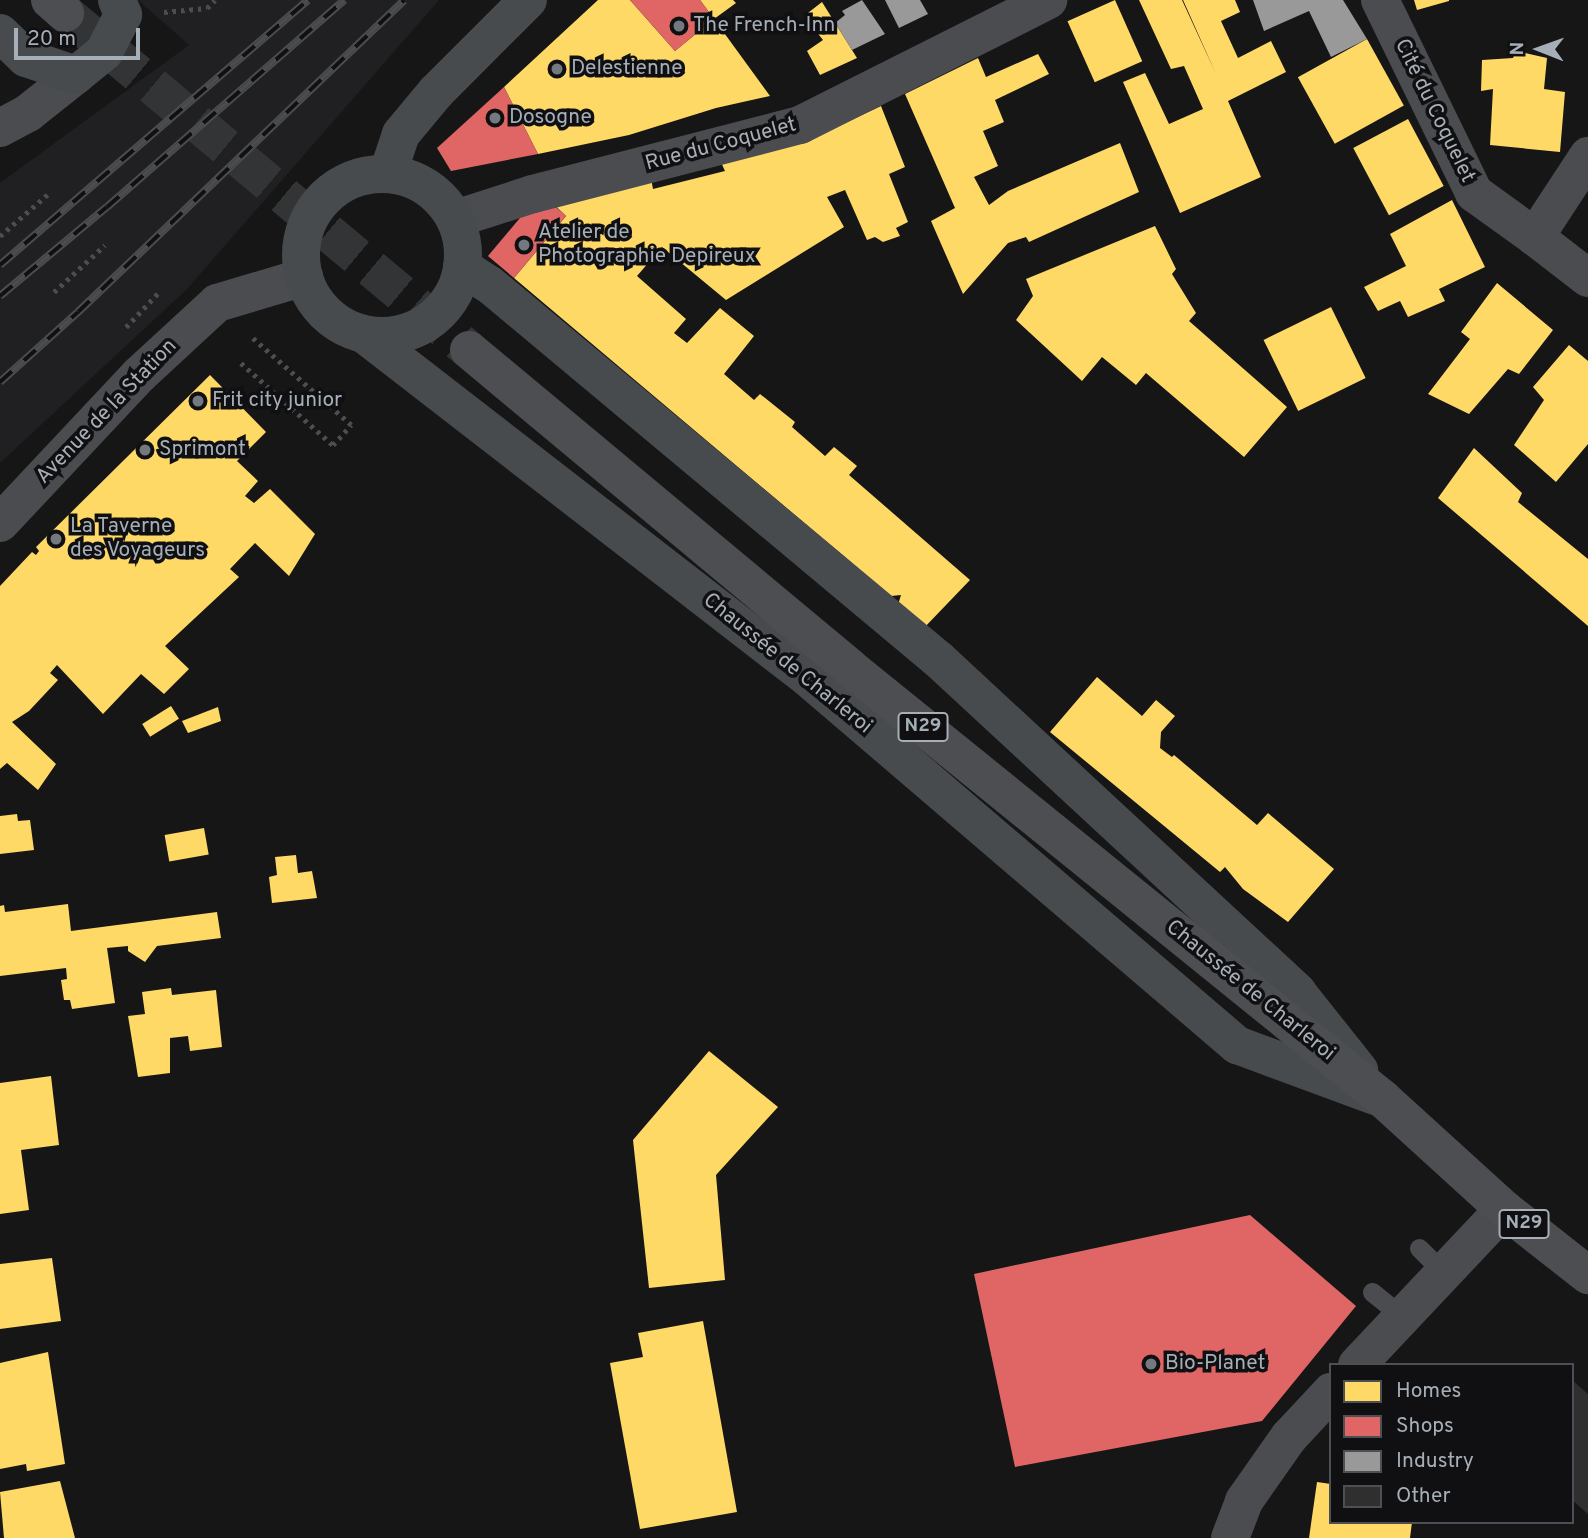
<!DOCTYPE html>
<html>
<head>
<meta charset="utf-8">
<style>
	body { margin:0 }
	#map { position:relative; width:1588px; height:1538px; overflow:hidden; background:#161616; font-family:Overpass,sans-serif }
	div>[style] { position:absolute }
	[style*='--x'] { left:calc(var(--x)*1px); top:calc(var(--y)*1px); width:calc(var(--w)*1px); rotate:calc(var(--a)*1deg) }
	.built>* { inset:0; background:#202022 }
	.homes>* { inset:0; background:#ffd966; transform-origin:0 0 }
	.shops>* { inset:0; background:#e06666; transform-origin:0 0 }
	.industry>* { inset:0; background:#999 }
	.building>* { inset:0; background:#2f2f30 }
	.primary-tunnel>* { height:38px; margin-top:-19px; transform-origin:0; background:repeating-linear-gradient(90deg,#333436 0 38px,transparent 0 57px) }
	.path>* { height:4.5px; margin-top:-2.25px; transform-origin:0; background:repeating-linear-gradient(90deg,#4c4d51 0 3.5px,transparent 0 8.5px) }
	.lane>* { height:19px; margin:-9.5px; padding:0 9.5px; transform-origin:9.5px; border-radius:9.5px; background:#4a4c4f }
	.street>* { height:38px; margin:-19px; padding:0 19px; transform-origin:19px; border-radius:19px; background:#4a4c4f }
	.secondary>* { height:38px; margin:-19px; padding:0 19px; transform-origin:19px; border-radius:19px; background:#484b4d }
	.secondary>.ring { margin:-19px; padding:0; box-sizing:content-box; background:none; border:38px solid #484b4d; border-radius:50% }
	.primary>* { height:38px; margin:-19px; padding:0 19px; transform-origin:19px; border-radius:19px; background:#4c4e51 }
	.rail>* { height:8px; margin-top:-4px; transform-origin:0; background:repeating-linear-gradient(90deg,#101012 0 16px,#4a4c4e 0 32px); box-sizing:border-box; border-block:2px solid #4a4c4e }
	.dots>* { width:19px; height:19px; translate:-50% -50%; box-sizing:border-box; border:4px solid #101012; border-radius:50% }
	span { translate:-50% -50%; white-space:nowrap; text-align:center; line-height:1.15; -webkit-text-stroke:7px #101012; paint-order:stroke }
	.shield-label span { padding:2px 5px; background:#101012; border:2px solid; border-radius:5px; -webkit-text-stroke-width:0 }
	.shield-label { font-size:19px; color:#a6aeb7; font-weight:700 }
	.poi-label { font-size:21px; color:#a6aeb7 }
	.left { translate:0 -50%; text-align:left }
	.street-label { font-size:21px; color:#a6aeb7 }
	.legend { position:absolute; left:1329px; top:1363px; width:245px; height:161px; box-sizing:border-box; background:#101012; border:2px solid #4c4f54; margin:0; padding:9px 12px; list-style:none; font-size:21px; color:#a6aeb7 }
	.legend li { display:flex; align-items:center; gap:14px; height:35px }
	.legend b { width:35px; border:2px solid #4c4f54 }
	.north { position:absolute; left:1504px; top:14px; width:70px; height:70px; -webkit-text-stroke:5px #101012; paint-order:stroke; rotate:271deg; font-size:19px; font-weight:700; line-height:28px; text-align:center; color:#a6aeb7 }
	.north::after { content:''; display:block; margin:auto; width:24px; height:32px; background:#a6aeb7; clip-path:polygon(50% 0,100% 100%,50% 72%,0 100%) }
	.scale { position:absolute; left:14px; top:28px; width:126px; height:32px; box-sizing:border-box; border:4px solid #a6aeb7; border-top:0; padding-left:9px; font-size:21px; line-height:24px; white-space:nowrap; color:#a6aeb7; -webkit-text-stroke:5px #101012; paint-order:stroke }
</style>
</head>
<body>
<div id="map">
	<div class="built">
		<i style="clip-path:polygon(138px 0,439px 0,187px 289px,0 463px,0 183px,189px 45px)"></i>
	</div>
	<div class="homes">
		<i style="clip-path:polygon(598px 0,630px 0,675px 51px,714px 19px,770px 96px,716px 108px,629px 135px,538px 154px,504px 87px)"></i>
		<i style="clip-path:polygon(700px 0,733px 0,736px 3px,714px 19px)"></i>
		<i style="left:1115px;top:0;width:67px;height:52px;rotate:66deg"></i>
		<i style="clip-path:polygon(1139px 0,1182px 0,1216px 74px,1183px 0,1235px 0,1240px 12px,1221px 21px,1238px 58px,1271px 41px,1286px 72px,1228px 101px,1261px 177px,1180px 213px,1123px 82px,1145px 73px,1169px 124px,1203px 109px,1184px 66px,1171px 69px)"></i>
		<i style="clip-path:polygon(1414px 0,1449px 0,1449px 1px,1417px 10px)"></i>
		<i style="clip-path:polygon(822px 2px,857px 58px,820px 75px,807px 51px,823px 40px,804px 16px)"></i>
		<i style="left:1367px;top:39px;width:76px;height:79px;rotate:61deg"></i>
		<i style="clip-path:polygon(1516px 51px,1547px 58px,1544px 89px,1565px 92px,1560px 152px,1490px 145px,1493px 89px,1481px 91px,1482px 60px,1513px 58px)"></i>
		<i style="clip-path:polygon(1038px 54px,1049px 74px,995px 100px,1004px 122px,983px 131px,998px 166px,974px 177px,989px 205px,1008px 191px,1120px 143px,1139px 192px,1029px 242px,1026px 237px,1008px 243px,963px 294px,931px 221px,955px 208px,905px 94px,978px 58px,986px 77px)"></i>
		<i style="clip-path:polygon(881px 106px,905px 167px,889px 174px,908px 222px,896px 228px,900px 236px,883px 242px,875px 237px,867px 240px,845px 190px,827px 197px,844px 227px,726px 300px,662px 247px,637px 276px,686px 319px,674px 333px,687px 343px,720px 308px,754px 336px,724px 374px,754px 400px,760px 394px,795px 422px,792px 427px,825px 456px,834px 447px,857px 466px,849px 475px,970px 580px,922px 630px,897px 608px,901px 595px,891px 596px,514px 278px,566px 216px,549px 200px,650px 173px,653px 189px,725px 171px,719px 158px,841px 125px)"></i>
		<i style="left:1408px;top:119px;width:76px;height:62px;rotate:62deg"></i>
		<i style="clip-path:polygon(1452px 200px,1485px 267px,1439px 289px,1445px 301px,1408px 317px,1400px 301px,1378px 311px,1364px 287px,1406px 266px,1390px 234px)"></i>
		<i style="clip-path:polygon(1155px 226px,1176px 269px,1172px 274px,1196px 313px,1189px 321px,1287px 407px,1244px 457px,1146px 373px,1136px 385px,1102px 357px,1082px 381px,1016px 320px,1033px 296px,1026px 279px)"></i>
		<i style="clip-path:polygon(1497px 283px,1553px 330px,1519px 374px,1508px 369px,1469px 414px,1428px 394px,1470px 339px,1461px 332px)"></i>
		<i style="left:1331px;top:307px;width:79px;height:75px;rotate:64deg"></i>
		<i style="clip-path:polygon(1569px 345px,1588px 361px,1588px 444px,1556px 482px,1514px 445px,1544px 400px,1533px 387px)"></i>
		<i style="clip-path:polygon(210px 375px,266px 432px,237px 461px,258px 481px,245px 496px,254px 503px,270px 489px,315px 534px,289px 576px,255px 543px,230px 569px,239px 577px,165px 646px,189px 669px,164px 694px,141px 674px,103px 714px,57px 665px,50px 673px,58px 680px,29px 711px,12px 722px,56px 764px,38px 790px,7px 763px,0 769px,0 586px,32px 552px,36px 555px,39px 551px,36px 547px)"></i>
		<i style="clip-path:polygon(1474px 448px,1522px 493px,1518px 502px,1588px 559px,1588px 626px,1438px 498px)"></i>
		<i style="clip-path:polygon(1097px 677px,1142px 716px,1156px 700px,1175px 716px,1161px 732px,1160px 748px,1172px 757px,1174px 755px,1257px 825px,1268px 813px,1334px 869px,1288px 922px,1243px 889px,1225px 867px,1220px 872px,1050px 732px)"></i>
		<i style="left:171px;top:706px;width:15px;height:34px;rotate:58deg"></i>
		<i style="clip-path:polygon(218px 707px,221px 721px,188px 733px,182px 721px)"></i>
		<i style="clip-path:polygon(17px 814px,18px 821px,30px 820px,34px 850px,0 854px,0 816px)"></i>
		<i style="left:204px;top:828px;width:27px;height:40px;rotate:80deg"></i>
		<i style="clip-path:polygon(296px 855px,298px 873px,312px 871px,317px 898px,272px 903px,269px 877px,277px 875px,275px 857px)"></i>
		<i style="clip-path:polygon(68px 904px,71px 931px,217px 912px,221px 938px,157px 946px,145px 962px,128px 951px,128px 946px,107px 948px,115px 1003px,72px 1009px,70px 1000px,64px 1000px,61px 980px,67px 979px,66px 968px,0 976px,0 906px,4px 905px,5px 912px)"></i>
		<i style="clip-path:polygon(171px 988px,172px 995px,216px 990px,222px 1047px,190px 1051px,188px 1036px,170px 1038px,170px 1073px,138px 1077px,128px 1016px,145px 1014px,142px 992px)"></i>
		<i style="clip-path:polygon(709px 1051px,778px 1107px,716px 1175px,725px 1280px,649px 1288px,633px 1140px)"></i>
		<i style="clip-path:polygon(51px 1076px,59px 1145px,21px 1150px,29px 1210px,0 1214px,0 1083px)"></i>
		<i style="clip-path:polygon(52px 1258px,61px 1321px,0 1329px,0 1264px)"></i>
		<i style="clip-path:polygon(703px 1321px,737px 1512px,640px 1529px,610px 1363px,643px 1357px,638px 1333px)"></i>
		<i style="clip-path:polygon(48px 1352px,65px 1464px,27px 1471px,26px 1464px,0 1469px,0 1363px)"></i>
		<i style="clip-path:polygon(60px 1481px,75px 1538px,4px 1538px,0 1492px)"></i>
		<i style="clip-path:polygon(1317px 1482px,1331px 1484px,1331px 1522px,1412px 1522px,1410px 1538px,1309px 1538px)"></i>
	</div>
	<div class="shops">
		<i style="clip-path:polygon(630px 0,700px 0,714px 19px,675px 51px)"></i>
		<i style="clip-path:polygon(504px 87px,538px 154px,451px 171px,437px 148px)"></i>
		<i style="left:540px;top:194px;width:34px;height:81px;rotate:40deg"></i>
		<i style="clip-path:polygon(1250px 1215px,1356px 1306px,1262px 1421px,1015px 1467px,974px 1274px)"></i>
	</div>
	<div class="industry">
		<i style="clip-path:polygon(862px 0,885px 34px,852px 50px,835px 23px,845px 15px,842px 11px)"></i>
		<i style="clip-path:polygon(885px 0,920px 0,928px 14px,899px 28px)"></i>
		<i style="clip-path:polygon(1253px 0,1343px 0,1367px 39px,1331px 57px,1309px 11px,1264px 31px)"></i>
	</div>
	<div class="building">
		<i style="clip-path:polygon(1572px 1380px,1588px 1394px,1588px 1514px,1572px 1500px)"></i>
	</div>
	<div class="primary-tunnel">
		<i style="--x:65;--y:13;--w:526;--a:39.83"></i>
	</div>
	<div class="path">
		<i style="--x:164;--y:12;--w:43;--a:-5.3"></i>
		<i style="--x:207;--y:8;--w:11;--a:-45"></i>
		<i style="--x:0;--y:236;--w:64;--a:-41.2"></i>
		<i style="--x:54;--y:292;--w:69;--a:-42.7"></i>
		<i style="--x:126;--y:327;--w:48;--a:-46.7"></i>
		<i style="--x:241;--y:363;--w:123;--a:41.7"></i>
		<i style="--x:333;--y:445;--w:27;--a:-48"></i>
		<i style="--x:351;--y:425;--w:135;--a:-138.6"></i>
	</div>
	<div class="lane">
		<i style="--x:1419;--y:1248;--w:34;--a:45"></i>
		<i style="--x:1372;--y:1292;--w:38;--a:39"></i>
	</div>
	<div class="street">
		<i style="--x:1380;--y:0;--w:215;--a:64"></i>
		<i style="--x:1474;--y:193;--w:75;--a:35.8"></i>
		<i style="--x:1535;--y:237;--w:97;--a:-56.8"></i>
		<i style="--x:0;--y:128;--w:32;--a:-28"></i>
		<i style="--x:28;--y:113;--w:61;--a:-38.4"></i>
		<i style="--x:455;--y:219;--w:82;--a:-17.8"></i>
		<i style="--x:533;--y:194;--w:276;--a:-14.5"></i>
		<i style="--x:800;--y:125;--w:278;--a:-26.7"></i>
		<i style="--x:1535;--y:237;--w:67;--a:37.7"></i>
		<i style="--x:0;--y:523;--w:203;--a:-46.8"></i>
		<i style="--x:139;--y:375;--w:106;--a:-42.7"></i>
		<i style="--x:217;--y:303;--w:91;--a:-16.6"></i>
		<i style="--x:1357;--y:1365;--w:214;--a:-46.7"></i>
		<i style="--x:1230;--y:1538;--w:40;--a:-69"></i>
		<i style="--x:1244;--y:1501;--w:78;--a:-54.9"></i>
		<i style="--x:1289;--y:1437;--w:62;--a:-47"></i>
	</div>
	<div class="secondary">
		<i style="--x:0;--y:33;--w:36;--a:44"></i>
		<i style="--x:26;--y:58;--w:53;--a:18.8"></i>
		<i style="--x:76;--y:75;--w:36;--a:-39"></i>
		<i style="--x:104;--y:52;--w:42;--a:-62.8"></i>
		<i style="--x:123;--y:15;--w:16;--a:-112"></i>
		<i style="--x:388;--y:173;--w:41;--a:-71.6"></i>
		<i style="--x:401;--y:134;--w:55;--a:-50.2"></i>
		<i style="--x:436;--y:92;--w:130;--a:-45"></i>
		<i class="ring" style="left:301px;top:174px;width:124px;height:124px"></i>
		<i style="--x:462;--y:267;--w:33;--a:33"></i>
		<i style="--x:490;--y:285;--w:584;--a:39.86"></i>
		<i style="--x:938;--y:659;--w:490;--a:42.8"></i>
		<i style="--x:1297;--y:992;--w:100;--a:51.5"></i>
		<i style="--x:365;--y:335;--w:560;--a:37.75"></i>
		<i style="--x:808;--y:678;--w:565;--a:40.55"></i>
		<i style="--x:1237;--y:1045;--w:147;--a:20.3"></i>
	</div>
	<div class="primary">
		<i style="--x:50;--y:0;--w:20;--a:41"></i>
		<i style="--x:469;--y:350;--w:495;--a:39.8"></i>
		<i style="--x:849;--y:667;--w:687;--a:38.97"></i>
		<i style="--x:1383;--y:1099;--w:164;--a:42.3"></i>
		<i style="--x:1504;--y:1209;--w:107;--a:38.2"></i>
	</div>
	<div class="rail">
		<i style="--x:0;--y:265;--w:406;--a:-40.7"></i>
		<i style="--x:0;--y:296;--w:139;--a:-39.8"></i>
		<i style="--x:107;--y:207;--w:315;--a:-41.1"></i>
		<i style="--x:0;--y:382;--w:105;--a:-41.9"></i>
		<i style="--x:78;--y:312;--w:451;--a:-43.7"></i>
	</div>
	<div class="dots">
		<i style="left:679px;top:26px;background:#74797f"></i>
		<i style="left:557px;top:69px;background:#74797f"></i>
		<i style="left:495px;top:118px;background:#74797f"></i>
		<i style="left:524px;top:245px;background:#74797f"></i>
		<i style="left:198px;top:401px;background:#74797f"></i>
		<i style="left:145px;top:450px;background:#74797f"></i>
		<i style="left:56px;top:539px;background:#74797f"></i>
		<i style="left:1151px;top:1364px;background:#74797f"></i>
	</div>
	<div class="shield-label">
		<span style="left:923px;top:727px">N29</span>
		<span style="left:1524px;top:1224px">N29</span>
	</div>
	<div class="poi-label">
		<span class="left" style="left:693px;top:26px">The French-Inn</span>
		<span class="left" style="left:571px;top:69px">Delestienne</span>
		<span class="left" style="left:509px;top:118px">Dosogne</span>
		<span class="left" style="left:538px;top:245px">Atelier de<br>Photographie Depireux</span>
		<span class="left" style="left:212px;top:401px">Frit city junior</span>
		<span class="left" style="left:159px;top:450px">Sprimont</span>
		<span class="left" style="left:70px;top:539px">La Taverne<br>des Voyageurs</span>
		<span class="left" style="left:1165px;top:1364px">Bio-Planet</span>
	</div>
	<div class="street-label">
		<span style="left:1434px;top:111px;rotate:64deg">Cité du Coquelet</span>
		<span style="left:721px;top:145px;rotate:-15deg">Rue du Coquelet</span>
		<span style="left:107px;top:412px;rotate:-46deg">Avenue de la Station</span>
		<span style="left:787px;top:664px;rotate:39deg">Chaussée de Charleroi</span>
		<span style="left:1250px;top:991px;rotate:39deg">Chaussée de Charleroi</span>
	</div>
	<ul class="legend">
	<li><b style="height:19px;background:#ffd966"></b>Homes</li>
	<li><b style="height:19px;background:#e06666"></b>Shops</li>
	<li><b style="height:19px;background:#999"></b>Industry</li>
	<li><b style="height:19px;background:#2f2f30"></b>Other</li>
	</ul>
	<div class="north">N</div>
	<div class="scale">20 m</div>
</div>
</body>
</html>
